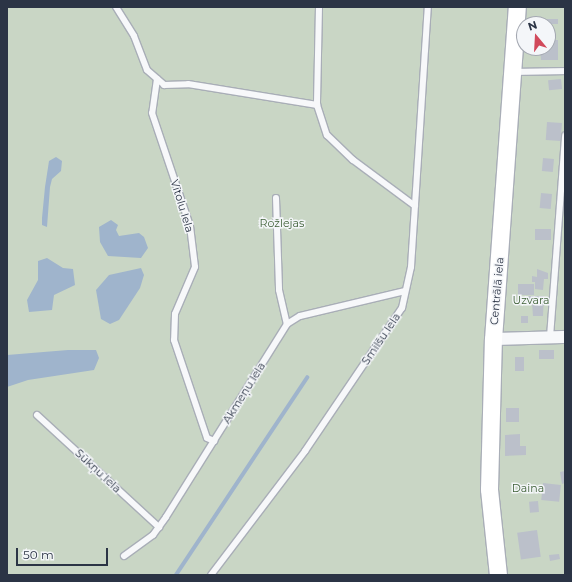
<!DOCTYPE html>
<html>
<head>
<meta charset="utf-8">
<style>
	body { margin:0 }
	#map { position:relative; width:572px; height:582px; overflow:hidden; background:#e4e7ec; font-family:Montserrat,sans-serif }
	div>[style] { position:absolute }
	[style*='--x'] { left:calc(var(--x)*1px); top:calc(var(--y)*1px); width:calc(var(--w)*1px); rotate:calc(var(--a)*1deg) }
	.green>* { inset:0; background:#c9d6c5 }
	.water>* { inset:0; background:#9fb4cc }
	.stream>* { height:3.5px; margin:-1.75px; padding:0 1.75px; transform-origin:1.75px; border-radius:1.75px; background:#9fb4cc }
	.building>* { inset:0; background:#bbc0ca; transform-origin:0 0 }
	.roads { filter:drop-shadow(1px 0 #a9aeb7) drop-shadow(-1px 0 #a9aeb7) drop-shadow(0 1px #a9aeb7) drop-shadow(0 -1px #a9aeb7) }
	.lane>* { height:6px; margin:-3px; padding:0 3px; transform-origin:3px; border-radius:3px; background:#f7f8fa }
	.street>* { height:12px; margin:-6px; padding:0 6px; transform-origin:6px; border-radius:6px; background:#f7f8fa }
	.secondary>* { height:17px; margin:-8.5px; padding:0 8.5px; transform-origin:8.5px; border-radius:8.5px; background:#fff }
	span { translate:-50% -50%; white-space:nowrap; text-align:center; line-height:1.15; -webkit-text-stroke:3px #f4f6f9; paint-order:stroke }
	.street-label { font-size:11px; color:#2b3445 }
	.park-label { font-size:11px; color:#3f6138 }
	.frame { position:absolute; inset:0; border:8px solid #2b3445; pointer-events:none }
	.north { position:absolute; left:516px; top:16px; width:40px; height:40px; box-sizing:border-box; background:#f4f6f9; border:1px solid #a4a8b1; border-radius:50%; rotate:342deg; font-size:11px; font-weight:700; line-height:16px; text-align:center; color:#2b3445 }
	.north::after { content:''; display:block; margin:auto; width:14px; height:18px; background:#d1495b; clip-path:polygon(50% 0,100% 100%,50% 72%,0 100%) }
	.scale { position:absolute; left:16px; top:548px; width:92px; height:18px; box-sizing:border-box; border:2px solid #2b3445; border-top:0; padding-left:5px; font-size:12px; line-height:14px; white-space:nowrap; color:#2b3445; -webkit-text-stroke:3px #f4f6f9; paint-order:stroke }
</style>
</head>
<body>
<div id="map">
	<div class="green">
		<i style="clip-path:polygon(evenodd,7px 7px,565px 7px,565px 575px,7px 575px,7px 7px,524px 24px,548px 24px,548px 48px,524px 48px,524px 24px)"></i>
	</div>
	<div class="water">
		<i style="clip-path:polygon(56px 157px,62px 161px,61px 171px,52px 179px,50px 187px,47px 227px,42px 225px,42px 218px,45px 187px,49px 161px)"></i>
		<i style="clip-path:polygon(111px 220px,118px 225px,116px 230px,119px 236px,139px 233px,144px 237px,148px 248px,141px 258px,108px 256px,100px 242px,99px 227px)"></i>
		<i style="clip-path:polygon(47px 258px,63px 268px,73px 269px,75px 285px,54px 295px,52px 310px,29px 312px,27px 300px,38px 280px,38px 261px)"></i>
		<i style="clip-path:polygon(141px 268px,144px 275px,140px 288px,119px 320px,110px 324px,101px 319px,96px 290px,109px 275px)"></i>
		<i style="clip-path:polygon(68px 350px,96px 350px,99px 358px,94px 370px,28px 380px,7px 387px,7px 355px)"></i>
	</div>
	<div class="stream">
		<i style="--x:176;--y:575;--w:237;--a:-56.4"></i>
	</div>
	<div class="building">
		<i style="left:547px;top:19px;width:11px;height:5px"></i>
		<i style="clip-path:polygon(548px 40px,558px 40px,558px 60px,541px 60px,540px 48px,548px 48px)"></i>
		<i style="left:561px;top:79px;width:10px;height:13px;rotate:84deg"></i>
		<i style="left:547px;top:122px;width:15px;height:18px;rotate:4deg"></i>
		<i style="left:543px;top:158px;width:11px;height:13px;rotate:5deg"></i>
		<i style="left:541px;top:193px;width:11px;height:15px;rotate:5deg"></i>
		<i style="left:535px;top:229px;width:16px;height:11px"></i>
		<i style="clip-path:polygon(537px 269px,548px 273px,548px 279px,544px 279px,543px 290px,535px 289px,535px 282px,532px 282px,532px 276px,537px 277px)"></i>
		<i style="left:518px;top:284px;width:16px;height:11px"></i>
		<i style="clip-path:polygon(528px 296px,544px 296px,543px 316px,533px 316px,532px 303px,528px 303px)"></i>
		<i style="left:521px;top:316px;width:7px;height:7px"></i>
		<i style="left:539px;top:350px;width:15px;height:9px"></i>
		<i style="left:515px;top:357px;width:9px;height:14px"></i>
		<i style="left:506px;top:408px;width:13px;height:14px"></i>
		<i style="clip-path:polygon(520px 434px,520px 446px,526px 446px,526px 455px,505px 456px,505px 435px)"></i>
		<i style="clip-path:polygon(565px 471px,565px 483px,562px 484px,560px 472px)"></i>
		<i style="left:543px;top:483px;width:18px;height:17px;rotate:6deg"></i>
		<i style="left:538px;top:501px;width:11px;height:9px;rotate:85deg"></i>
		<i style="left:537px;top:530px;width:27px;height:20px;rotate:82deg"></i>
		<i style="clip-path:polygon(559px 554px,560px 559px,550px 561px,549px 555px)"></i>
	</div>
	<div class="roads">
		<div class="lane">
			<i style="--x:116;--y:7;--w:34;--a:58"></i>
			<i style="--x:134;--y:36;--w:36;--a:69"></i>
			<i style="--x:147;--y:70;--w:23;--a:41"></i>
			<i style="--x:164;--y:85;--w:24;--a:-2"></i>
			<i style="--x:188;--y:84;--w:131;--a:9.2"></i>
			<i style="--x:319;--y:7;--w:98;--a:91.2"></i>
			<i style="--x:317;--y:105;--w:32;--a:72"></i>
			<i style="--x:327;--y:135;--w:36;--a:44"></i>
			<i style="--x:353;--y:160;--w:77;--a:36.6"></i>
			<i style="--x:515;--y:72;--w:50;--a:-1.1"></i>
			<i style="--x:157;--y:79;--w:34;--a:98"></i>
			<i style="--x:152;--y:113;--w:119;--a:71.4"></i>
			<i style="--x:190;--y:226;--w:41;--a:83"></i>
			<i style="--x:195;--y:267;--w:51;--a:113.1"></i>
			<i style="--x:175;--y:314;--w:26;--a:92"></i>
			<i style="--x:174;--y:340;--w:103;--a:71.4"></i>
			<i style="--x:207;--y:438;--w:8;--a:23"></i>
			<i style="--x:276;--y:198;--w:92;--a:88.1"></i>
			<i style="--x:279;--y:290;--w:35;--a:77"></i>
			<i style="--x:550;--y:337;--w:202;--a:-85.7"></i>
			<i style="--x:37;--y:415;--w:166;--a:42.6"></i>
			<i style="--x:124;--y:556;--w:36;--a:-36"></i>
			<i style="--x:153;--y:535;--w:22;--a:-54"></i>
			<i style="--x:166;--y:517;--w:228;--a:-57.9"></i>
			<i style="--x:287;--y:324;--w:15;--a:-32"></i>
			<i style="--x:300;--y:316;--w:108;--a:-13.4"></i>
			<i style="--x:211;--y:575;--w:156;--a:-52.8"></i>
			<i style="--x:305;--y:451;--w:173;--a:-55.9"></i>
			<i style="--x:402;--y:308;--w:42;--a:-77.6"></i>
			<i style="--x:411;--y:267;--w:261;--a:-86.3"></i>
		</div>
		<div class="street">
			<i style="--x:493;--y:339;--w:72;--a:-1.6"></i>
		</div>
		<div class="secondary">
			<i style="--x:498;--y:575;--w:86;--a:-96"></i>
			<i style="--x:489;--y:489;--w:150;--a:-88.5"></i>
			<i style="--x:493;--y:339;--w:333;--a:-85.9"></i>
		</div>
	</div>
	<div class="street-label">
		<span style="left:182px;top:206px;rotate:73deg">Vītolu Iela</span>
		<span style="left:497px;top:291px;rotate:-85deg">Centrālā iela</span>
		<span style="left:381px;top:339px;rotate:-56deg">Smilšu Iela</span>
		<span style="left:244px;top:393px;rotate:-58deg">Akmeņu Iela</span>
		<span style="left:98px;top:471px;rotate:43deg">Sūkņu Iela</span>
	</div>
	<div class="park-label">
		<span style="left:282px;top:223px">Rožlejas</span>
		<span style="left:531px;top:300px">Uzvara</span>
		<span style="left:528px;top:488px">Daina</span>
	</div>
	<div class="frame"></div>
	<div class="north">N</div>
	<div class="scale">50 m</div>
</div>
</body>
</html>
